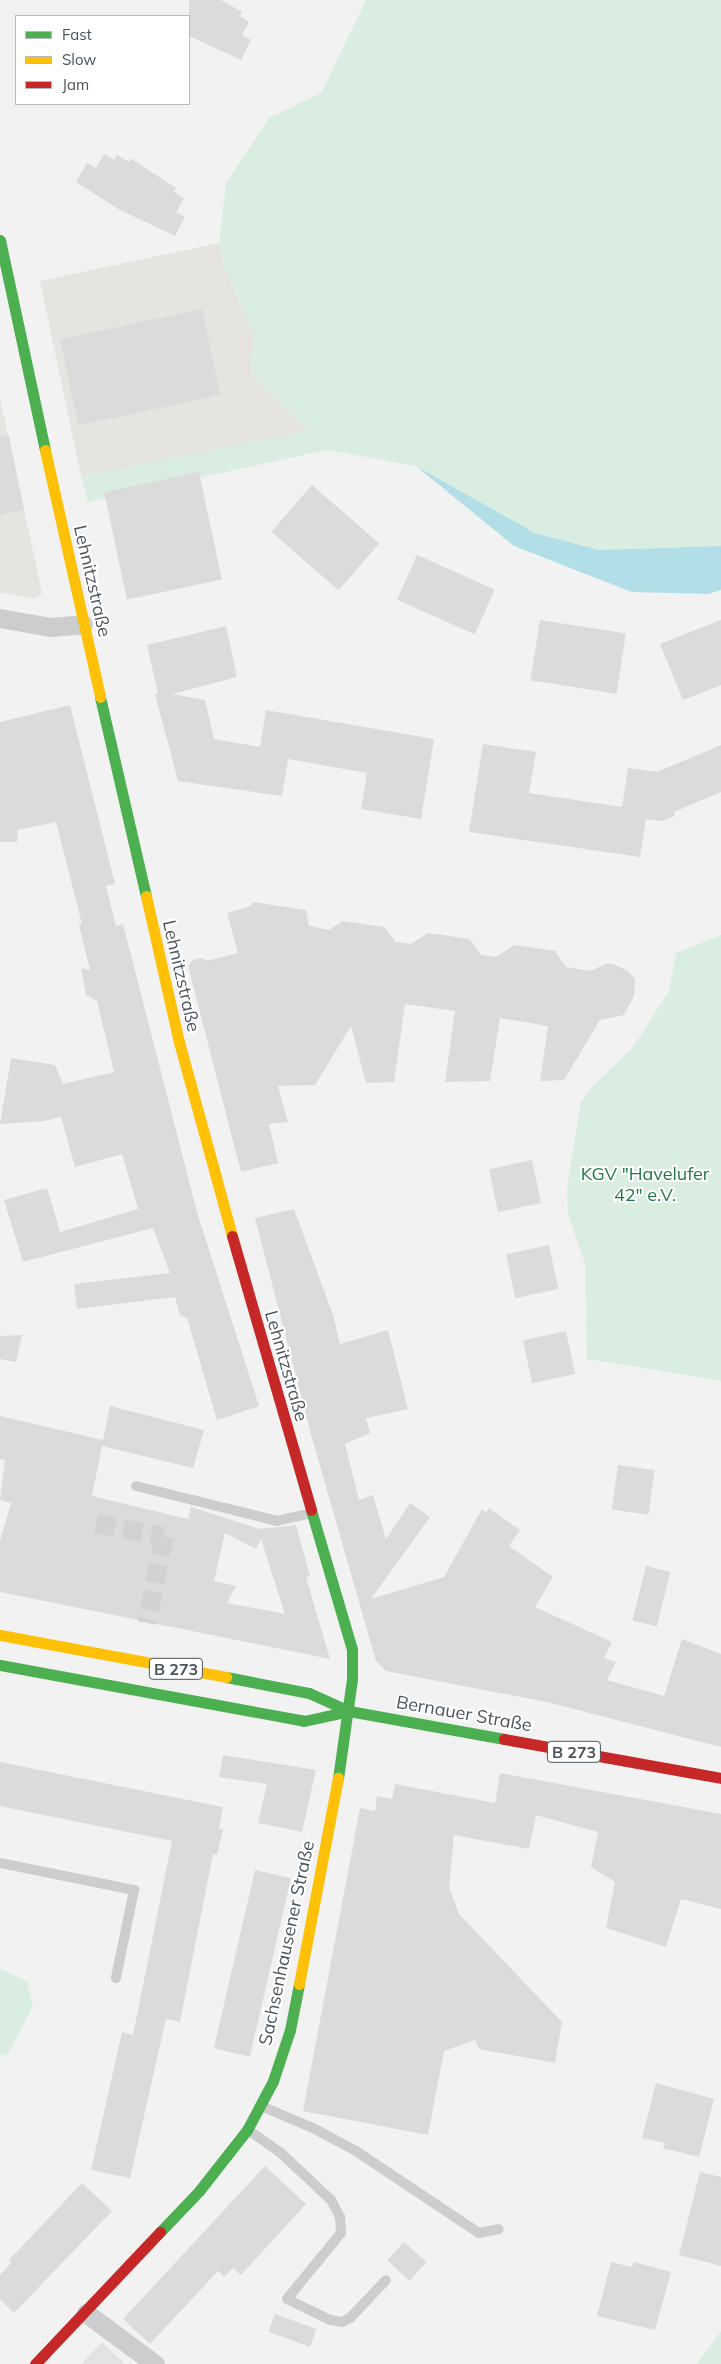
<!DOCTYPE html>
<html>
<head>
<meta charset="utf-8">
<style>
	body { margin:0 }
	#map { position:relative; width:721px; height:2364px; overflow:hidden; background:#f2f2f2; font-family:Mulish,sans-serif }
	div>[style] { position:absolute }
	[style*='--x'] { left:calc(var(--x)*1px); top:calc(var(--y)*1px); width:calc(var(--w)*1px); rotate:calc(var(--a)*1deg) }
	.commercial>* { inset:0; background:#e6e4e0 }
	.education>* { inset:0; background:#e4e3e3 }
	.green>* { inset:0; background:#d9eee0 }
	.water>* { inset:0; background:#b2dee8 }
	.building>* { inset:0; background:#dbdbdc; transform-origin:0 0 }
	.street-tunnel>* { height:19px; margin-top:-9.5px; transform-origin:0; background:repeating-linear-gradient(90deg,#d0d2d4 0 19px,transparent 0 28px) }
	.lane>* { height:10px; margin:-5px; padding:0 5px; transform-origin:5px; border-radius:5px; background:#cccdcf }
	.street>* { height:19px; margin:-9.5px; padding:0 9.5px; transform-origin:9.5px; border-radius:9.5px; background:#cccdcf }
	.fast>* { height:11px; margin:-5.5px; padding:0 5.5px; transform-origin:5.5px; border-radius:5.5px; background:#4caf50 }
	.slow>* { height:11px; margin:-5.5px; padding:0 5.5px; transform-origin:5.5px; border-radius:5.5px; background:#ffc107 }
	.jam>* { height:11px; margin:-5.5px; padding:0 5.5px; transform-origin:5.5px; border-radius:5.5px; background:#c62828 }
	span { translate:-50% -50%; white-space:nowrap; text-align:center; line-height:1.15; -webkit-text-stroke:4px #fff; paint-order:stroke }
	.shield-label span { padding:1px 4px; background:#fff; border:1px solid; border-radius:4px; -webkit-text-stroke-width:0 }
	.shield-label { font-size:16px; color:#4a545c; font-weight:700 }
	.street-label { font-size:18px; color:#4a545c }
	.park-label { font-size:18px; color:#21774a }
	.legend { position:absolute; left:15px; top:15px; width:175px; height:90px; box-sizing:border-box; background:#fff; border:1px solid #b7bbbe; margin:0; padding:6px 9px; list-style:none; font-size:15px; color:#4a545c }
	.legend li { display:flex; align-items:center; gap:10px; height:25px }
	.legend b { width:25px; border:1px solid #b7bbbe }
</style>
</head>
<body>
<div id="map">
	<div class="commercial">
		<i style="clip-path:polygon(219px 243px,223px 264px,254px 336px,251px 373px,309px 431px,81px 476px,40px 281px)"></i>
		<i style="clip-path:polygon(0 398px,42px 593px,35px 599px,0 592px)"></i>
	</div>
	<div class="education">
		<i style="clip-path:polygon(102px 2342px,125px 2364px,81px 2364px)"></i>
	</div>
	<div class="green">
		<i style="clip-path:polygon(366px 0,721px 0,721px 546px,599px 550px,535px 533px,416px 466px,327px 450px,88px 502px,81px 476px,308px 431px,251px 373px,254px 336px,223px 264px,219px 243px,226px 183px,269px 118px,321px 93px)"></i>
		<i style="clip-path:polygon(721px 935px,721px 1381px,587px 1359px,585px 1264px,568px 1214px,567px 1188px,581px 1102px,591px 1088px,633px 1047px,669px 991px,676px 953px)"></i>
		<i style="clip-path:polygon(0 1968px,27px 1982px,33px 2006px,8px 2054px,0 2056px)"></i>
		<i style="clip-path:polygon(721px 2331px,721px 2364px,697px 2364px)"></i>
	</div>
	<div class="water">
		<i style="clip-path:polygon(416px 466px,535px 533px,599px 550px,721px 546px,721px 590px,708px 594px,632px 592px,514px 546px)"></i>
	</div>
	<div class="building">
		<i style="clip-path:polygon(189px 0,221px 0,242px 12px,240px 16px,249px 22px,242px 35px,251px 40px,241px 60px,189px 36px)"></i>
		<i style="clip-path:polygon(104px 154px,114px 160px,117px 155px,129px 162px,130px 158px,176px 188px,174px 192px,184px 198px,176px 212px,185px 217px,175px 236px,120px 210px,76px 182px,87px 163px,96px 168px)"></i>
		<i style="left:202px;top:309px;width:88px;height:145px;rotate:78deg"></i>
		<i style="clip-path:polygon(9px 436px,24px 510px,0 514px,0 437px)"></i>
		<i style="left:199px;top:472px;width:110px;height:97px;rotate:78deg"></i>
		<i style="left:312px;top:485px;width:89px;height:62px;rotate:41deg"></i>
		<i style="left:417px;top:555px;width:85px;height:49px;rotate:24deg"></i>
		<i style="left:540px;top:620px;width:87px;height:61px;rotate:9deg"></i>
		<i style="clip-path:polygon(721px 620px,721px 685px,683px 700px,660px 644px)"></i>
		<i style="clip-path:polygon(226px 626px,237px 677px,172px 694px,205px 700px,214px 739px,260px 747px,266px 710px,434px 739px,421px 819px,361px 809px,367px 773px,288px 759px,282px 796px,178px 781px,155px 694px,158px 694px,147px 645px)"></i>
		<i style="clip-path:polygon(70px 705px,115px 884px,106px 886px,116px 926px,123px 924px,197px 1212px,259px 1406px,217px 1420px,187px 1318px,180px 1315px,175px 1297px,77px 1309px,74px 1284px,170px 1273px,153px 1228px,23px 1262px,4px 1200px,47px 1188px,60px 1232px,138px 1209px,122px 1154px,75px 1167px,61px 1117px,43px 1121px,0 1124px,11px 1058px,55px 1065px,63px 1084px,114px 1072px,97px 1001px,86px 995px,81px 968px,90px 970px,79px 925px,82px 924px,56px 822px,18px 830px,17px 842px,0 842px,0 722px)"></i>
		<i style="clip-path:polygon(483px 744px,536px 752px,529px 793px,622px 807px,628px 768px,657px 772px,721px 745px,721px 792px,674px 812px,675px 816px,662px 821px,646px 819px,640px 857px,469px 832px)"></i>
		<i style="clip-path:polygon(252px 902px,306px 910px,309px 926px,329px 930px,343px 921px,384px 927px,396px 942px,411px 944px,428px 933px,470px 939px,481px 955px,496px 957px,514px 945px,555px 951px,566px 967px,591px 971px,605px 964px,613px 964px,628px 971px,635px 979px,634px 996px,624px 1015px,600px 1020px,564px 1080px,540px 1081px,548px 1026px,500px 1018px,490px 1081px,445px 1082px,455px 1011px,405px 1004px,394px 1082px,366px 1083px,351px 1026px,315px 1085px,278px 1086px,288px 1122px,269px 1124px,278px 1163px,241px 1172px,188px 966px,193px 960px,202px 958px,207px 961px,238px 953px,227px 913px,251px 906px)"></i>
		<i style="left:532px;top:1160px;width:44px;height:44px;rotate:78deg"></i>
		<i style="clip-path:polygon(294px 1209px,333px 1315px,340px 1344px,388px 1330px,408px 1409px,366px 1418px,370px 1433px,345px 1444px,359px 1500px,373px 1495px,386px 1539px,410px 1503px,430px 1517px,371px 1599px,444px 1577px,482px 1509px,486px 1513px,489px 1508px,520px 1530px,509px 1546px,553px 1577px,535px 1607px,612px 1642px,604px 1658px,616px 1662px,607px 1680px,664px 1696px,682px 1639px,721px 1654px,721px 1747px,547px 1702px,386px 1671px,376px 1661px,312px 1438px,255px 1218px)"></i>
		<i style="left:549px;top:1245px;width:45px;height:44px;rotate:78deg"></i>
		<i style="left:566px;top:1331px;width:44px;height:44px;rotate:78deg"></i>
		<i style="clip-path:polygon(22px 1335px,16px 1362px,0 1359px,0 1336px)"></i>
		<i style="clip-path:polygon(evenodd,110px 1406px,204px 1430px,193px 1468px,102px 1446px,92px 1496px,188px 1519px,191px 1507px,260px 1529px,296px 1525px,310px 1576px,306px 1577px,330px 1659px,0 1592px,0 1541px,11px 1503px,0 1500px,5px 1460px,0 1459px,0 1416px,103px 1440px,110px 1406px,225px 1533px,256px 1549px,261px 1539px,285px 1614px,227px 1603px,236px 1586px,214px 1581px,225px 1533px)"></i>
		<i style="left:618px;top:1465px;width:37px;height:45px;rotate:8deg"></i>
		<i style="left:646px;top:1566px;width:25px;height:56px;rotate:14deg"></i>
		<i style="clip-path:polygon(223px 1755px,316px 1770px,302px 1832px,258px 1823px,267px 1784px,219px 1777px)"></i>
		<i style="clip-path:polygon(0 1762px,223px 1807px,219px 1829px,223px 1829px,217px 1855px,213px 1854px,180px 2022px,166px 2019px,130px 2178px,91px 2170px,122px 2032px,133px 2035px,172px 1841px,0 1806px)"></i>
		<i style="clip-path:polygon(500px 1773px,721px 1814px,721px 1909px,681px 1899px,666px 1947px,606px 1928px,615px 1882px,591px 1867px,598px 1832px,536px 1815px,529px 1849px,454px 1835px,449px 1887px,459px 1914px,562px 2022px,555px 2063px,479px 2049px,475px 2040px,444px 2051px,428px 2135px,303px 2111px,360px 1808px,375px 1811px,377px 1796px,392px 1799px,395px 1784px,495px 1803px)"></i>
		<i style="left:255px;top:1870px;width:37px;height:183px;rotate:13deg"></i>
		<i style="clip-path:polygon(656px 2083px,714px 2099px,699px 2157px,663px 2148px,665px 2143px,642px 2138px)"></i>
		<i style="clip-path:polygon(265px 2166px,306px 2204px,241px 2275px,233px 2268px,224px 2277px,218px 2271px,150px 2344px,123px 2319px)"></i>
		<i style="clip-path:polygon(700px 2172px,721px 2177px,721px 2266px,679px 2255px)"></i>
		<i style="clip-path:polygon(82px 2183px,112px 2211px,14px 2313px,0 2299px,0 2275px,11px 2263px,9px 2260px)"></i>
		<i style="left:404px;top:2242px;width:30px;height:25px;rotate:42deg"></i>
		<i style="clip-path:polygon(611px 2262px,632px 2267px,634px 2262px,671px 2272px,655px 2330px,597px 2316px)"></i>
		<i style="left:275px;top:2314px;width:44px;height:19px;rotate:20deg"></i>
	</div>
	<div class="street-tunnel">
		<i style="--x:96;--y:1523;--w:69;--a:10.8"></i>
		<i style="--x:164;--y:1536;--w:88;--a:101.2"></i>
	</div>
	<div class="lane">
		<i style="--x:136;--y:1486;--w:145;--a:13.9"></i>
		<i style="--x:277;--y:1521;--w:35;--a:-13"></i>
		<i style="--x:0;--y:1863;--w:137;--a:11.4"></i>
		<i style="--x:134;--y:1890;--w:90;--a:101.6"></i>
		<i style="--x:261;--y:2106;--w:56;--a:22.9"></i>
		<i style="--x:313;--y:2128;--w:49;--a:28.1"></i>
		<i style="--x:356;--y:2151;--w:148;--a:33.7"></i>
		<i style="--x:479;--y:2233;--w:20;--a:-11"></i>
		<i style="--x:248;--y:2130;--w:40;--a:34.9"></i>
		<i style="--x:281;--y:2153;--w:69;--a:43.2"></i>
		<i style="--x:331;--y:2200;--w:19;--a:62"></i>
		<i style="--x:340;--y:2217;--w:16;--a:86"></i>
		<i style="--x:341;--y:2233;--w:85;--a:129.3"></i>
		<i style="--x:287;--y:2299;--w:48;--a:26"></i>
		<i style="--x:330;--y:2320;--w:12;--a:9"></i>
		<i style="--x:342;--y:2322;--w:9;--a:-27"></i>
		<i style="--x:350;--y:2318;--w:52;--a:-46.5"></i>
	</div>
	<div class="street">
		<i style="--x:0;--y:618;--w:52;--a:10"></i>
		<i style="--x:51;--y:627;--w:32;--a:-5"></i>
		<i style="--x:86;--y:2313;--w:86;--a:36.5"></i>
	</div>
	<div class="fast">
		<i style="--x:0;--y:240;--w:215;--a:77.9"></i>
		<i style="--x:100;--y:697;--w:204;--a:77"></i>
		<i style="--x:311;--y:1510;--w:145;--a:73.6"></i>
		<i style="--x:352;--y:1649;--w:30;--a:90"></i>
		<i style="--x:352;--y:1679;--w:100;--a:98"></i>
		<i style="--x:0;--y:1665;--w:309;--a:10.4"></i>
		<i style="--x:304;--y:1721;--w:46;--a:-12.5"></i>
		<i style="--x:226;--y:1677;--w:85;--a:10.9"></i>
		<i style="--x:309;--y:1693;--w:44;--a:24.2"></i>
		<i style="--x:349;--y:1711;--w:158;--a:10.2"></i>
		<i style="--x:160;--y:2232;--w:57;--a:-46.4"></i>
		<i style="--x:199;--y:2191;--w:78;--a:-51.8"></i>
		<i style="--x:247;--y:2130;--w:55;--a:-62"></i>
		<i style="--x:273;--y:2081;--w:54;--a:-71.6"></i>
		<i style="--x:290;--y:2030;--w:47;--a:-78.9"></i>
	</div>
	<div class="slow">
		<i style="--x:45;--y:450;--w:253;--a:77.4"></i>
		<i style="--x:146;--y:896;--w:150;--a:77.3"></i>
		<i style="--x:179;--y:1042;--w:201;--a:74.7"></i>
		<i style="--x:0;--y:1635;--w:230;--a:10.5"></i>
		<i style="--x:299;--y:1984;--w:210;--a:-79.3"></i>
	</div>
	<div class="jam">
		<i style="--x:232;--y:1236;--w:285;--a:73.9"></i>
		<i style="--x:504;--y:1739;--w:220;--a:10.2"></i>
		<i style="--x:35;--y:2364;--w:182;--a:-46.6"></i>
	</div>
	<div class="shield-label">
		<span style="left:176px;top:1669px">B 273</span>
		<span style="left:574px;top:1752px">B 273</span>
	</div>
	<div class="street-label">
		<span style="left:92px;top:581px;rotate:77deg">Lehnitzstraße</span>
		<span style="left:181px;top:976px;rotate:77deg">Lehnitzstraße</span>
		<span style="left:286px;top:1366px;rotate:74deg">Lehnitzstraße</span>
		<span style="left:464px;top:1714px;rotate:10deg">Bernauer Straße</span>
		<span style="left:287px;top:1943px;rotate:-78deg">Sachsenhausener Straße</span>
	</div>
	<div class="park-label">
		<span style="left:645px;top:1185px">KGV "Havelufer<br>42" e.V.</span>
	</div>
	<ul class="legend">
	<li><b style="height:6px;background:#4caf50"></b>Fast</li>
	<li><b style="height:6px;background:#ffc107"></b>Slow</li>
	<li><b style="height:6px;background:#c62828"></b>Jam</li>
	</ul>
</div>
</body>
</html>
